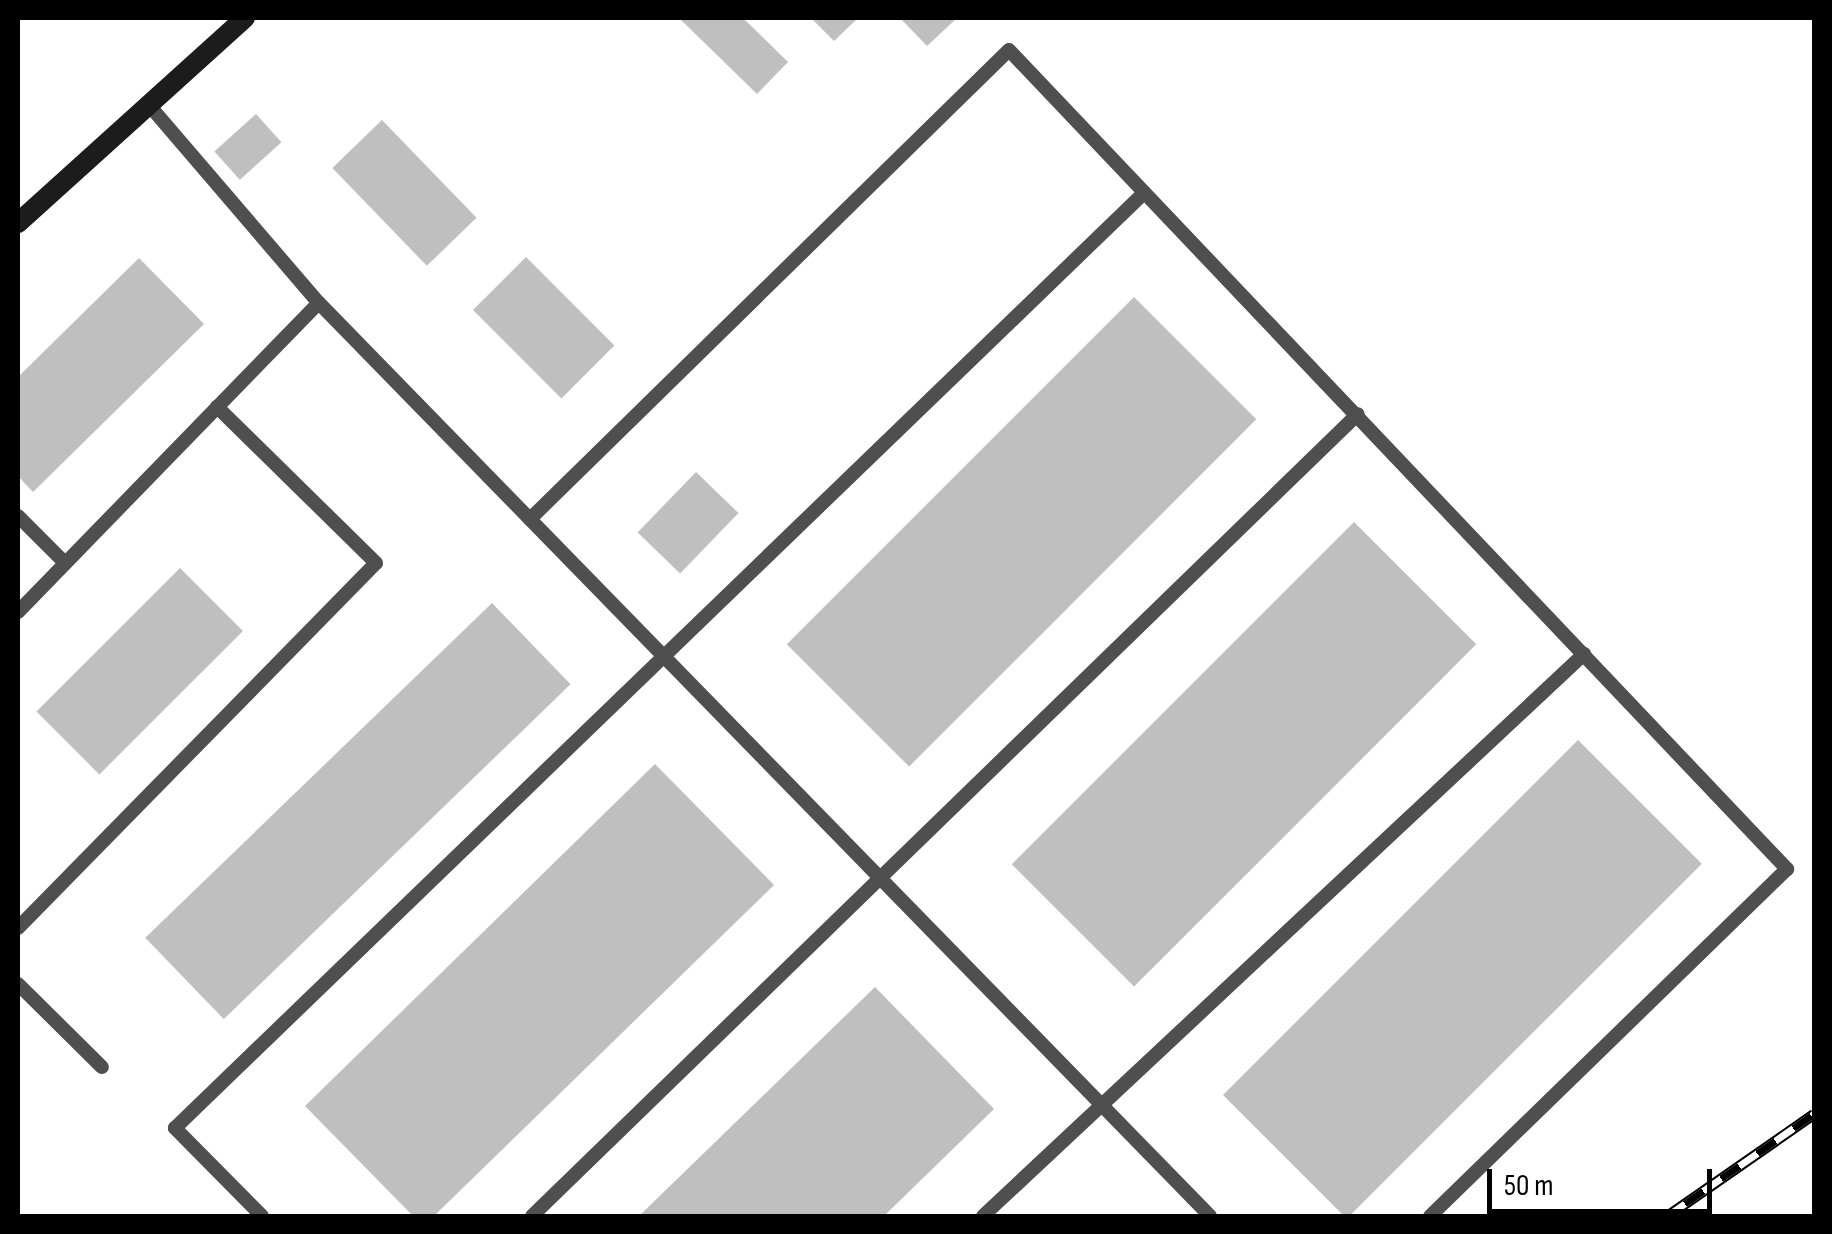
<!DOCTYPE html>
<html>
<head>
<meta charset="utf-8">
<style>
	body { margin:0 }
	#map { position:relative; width:1832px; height:1234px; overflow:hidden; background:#fff; font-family:"Sofia Sans Condensed",sans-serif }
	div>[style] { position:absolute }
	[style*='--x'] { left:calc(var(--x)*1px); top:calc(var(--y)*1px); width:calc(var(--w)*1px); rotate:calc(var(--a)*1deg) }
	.building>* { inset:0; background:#bfbfbf; transform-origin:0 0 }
	.lane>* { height:14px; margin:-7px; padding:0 7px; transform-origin:7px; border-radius:7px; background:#4f4f4f }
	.secondary>* { height:20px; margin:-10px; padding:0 10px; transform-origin:10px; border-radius:10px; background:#1c1c1c }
	.rail>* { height:11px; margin-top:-5.5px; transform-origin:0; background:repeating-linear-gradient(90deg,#fff 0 22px,#000 0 44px); box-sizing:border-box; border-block:2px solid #000 }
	span { translate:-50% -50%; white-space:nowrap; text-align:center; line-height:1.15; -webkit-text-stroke:10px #fff; paint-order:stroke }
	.frame { position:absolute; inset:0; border:20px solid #000; pointer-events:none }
	.scale { position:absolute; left:1487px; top:1169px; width:225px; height:45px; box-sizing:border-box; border:5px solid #000; border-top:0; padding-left:12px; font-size:30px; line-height:35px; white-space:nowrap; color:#000; -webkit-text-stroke:8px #fff; paint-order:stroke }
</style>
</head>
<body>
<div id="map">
	<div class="building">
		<i style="clip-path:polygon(679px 18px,743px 18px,788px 62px,757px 94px)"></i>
		<i style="clip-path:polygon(811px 18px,858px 18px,834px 41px)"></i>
		<i style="clip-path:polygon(900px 18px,957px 18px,927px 46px)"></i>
		<i style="left:256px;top:114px;width:38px;height:56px;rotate:48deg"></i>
		<i style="left:382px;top:120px;width:136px;height:69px;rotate:46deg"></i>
		<i style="left:526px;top:257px;width:125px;height:75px;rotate:45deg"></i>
		<i style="clip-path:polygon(139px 258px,204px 324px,33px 492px,18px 476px,18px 377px)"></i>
		<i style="left:1134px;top:297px;width:173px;height:491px;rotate:45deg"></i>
		<i style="left:696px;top:472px;width:59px;height:84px;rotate:44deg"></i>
		<i style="left:1354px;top:522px;width:173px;height:484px;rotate:45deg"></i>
		<i style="left:180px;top:568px;width:89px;height:203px;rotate:45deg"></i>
		<i style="left:492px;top:603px;width:113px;height:482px;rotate:46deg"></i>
		<i style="left:1578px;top:740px;width:175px;height:502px;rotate:45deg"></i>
		<i style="clip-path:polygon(655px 764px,774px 885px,434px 1216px,413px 1216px,305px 1106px)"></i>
		<i style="clip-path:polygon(875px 987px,994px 1109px,884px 1216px,639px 1216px)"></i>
	</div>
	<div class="lane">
		<i style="--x:149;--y:105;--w:261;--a:49.4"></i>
		<i style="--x:319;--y:303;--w:1276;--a:45.7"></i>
		<i style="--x:18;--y:516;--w:66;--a:45"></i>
		<i style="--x:530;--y:519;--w:670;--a:-44.4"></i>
		<i style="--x:1009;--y:50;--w:1130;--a:46.47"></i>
		<i style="--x:1787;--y:869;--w:498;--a:135.8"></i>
		<i style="--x:18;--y:612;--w:431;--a:-45.8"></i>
		<i style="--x:18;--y:928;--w:511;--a:-45.55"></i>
		<i style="--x:376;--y:563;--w:223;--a:-135.5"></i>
		<i style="--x:18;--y:984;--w:118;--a:44.7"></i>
		<i style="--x:262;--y:1216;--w:124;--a:-134.7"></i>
		<i style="--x:175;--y:1128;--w:1347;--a:-43.98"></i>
		<i style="--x:532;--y:1216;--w:1151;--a:-44.16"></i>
		<i style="--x:983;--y:1216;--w:823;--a:-43.08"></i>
	</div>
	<div class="secondary">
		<i style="--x:18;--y:223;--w:306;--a:-42.1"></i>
	</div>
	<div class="rail">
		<i style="--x:1667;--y:1216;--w:179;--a:-34.8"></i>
	</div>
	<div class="frame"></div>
	<div class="scale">50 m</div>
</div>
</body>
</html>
